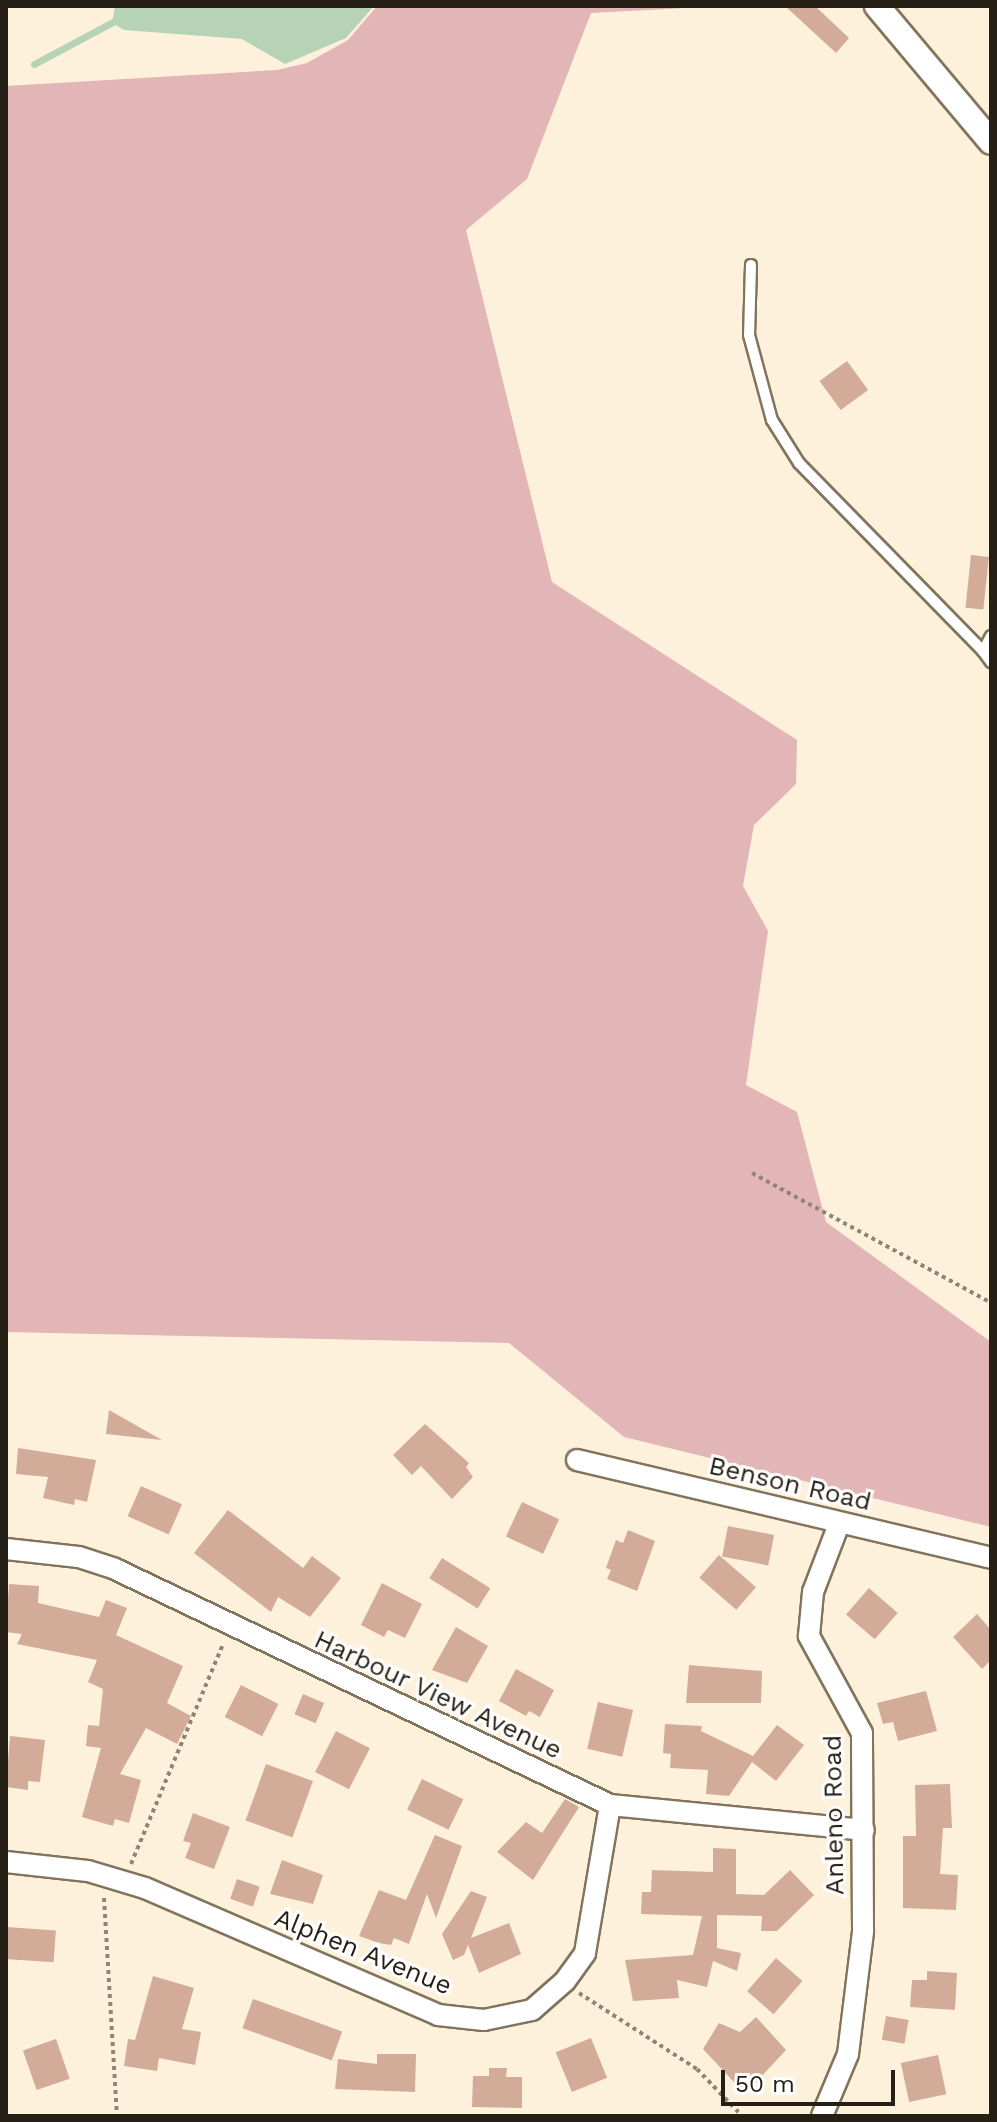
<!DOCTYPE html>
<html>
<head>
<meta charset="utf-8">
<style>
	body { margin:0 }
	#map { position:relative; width:997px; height:2122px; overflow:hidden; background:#fef1dc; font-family:"Work Sans",sans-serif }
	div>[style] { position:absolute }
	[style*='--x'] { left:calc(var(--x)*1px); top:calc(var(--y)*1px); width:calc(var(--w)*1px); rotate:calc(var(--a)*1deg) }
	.forest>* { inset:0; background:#e2b5b7 }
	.water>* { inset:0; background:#b7d3b5 }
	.stream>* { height:7px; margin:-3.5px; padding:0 3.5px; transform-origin:3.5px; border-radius:3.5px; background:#b7d3b5 }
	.building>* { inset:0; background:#d2ac99; transform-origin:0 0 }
	.path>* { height:4px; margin-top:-2px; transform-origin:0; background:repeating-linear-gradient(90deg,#8f8577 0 4px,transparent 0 8px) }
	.roads { filter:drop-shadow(2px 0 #82745c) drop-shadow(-2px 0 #82745c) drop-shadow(0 2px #82745c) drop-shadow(0 -2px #82745c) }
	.service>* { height:10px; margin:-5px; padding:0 5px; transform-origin:5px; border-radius:5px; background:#fff }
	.minor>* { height:20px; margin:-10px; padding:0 10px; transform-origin:10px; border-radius:10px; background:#fff }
	.tertiary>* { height:24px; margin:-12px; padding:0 12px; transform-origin:12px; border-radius:12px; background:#fff }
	span { translate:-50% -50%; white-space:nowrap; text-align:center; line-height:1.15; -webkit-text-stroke:6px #fff; paint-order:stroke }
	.street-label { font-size:26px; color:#251f16 }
	.frame { position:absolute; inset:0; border:8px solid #251f16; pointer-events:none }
	.scale { position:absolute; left:721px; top:2070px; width:174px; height:36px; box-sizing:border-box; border:4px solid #251f16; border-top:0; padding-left:10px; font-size:24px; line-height:28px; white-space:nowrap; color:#251f16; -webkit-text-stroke:6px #fff; paint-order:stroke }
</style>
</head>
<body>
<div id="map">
	<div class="forest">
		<i style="clip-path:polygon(377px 6px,724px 6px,591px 13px,527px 179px,466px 230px,552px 582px,797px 740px,796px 784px,754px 825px,743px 886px,768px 931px,746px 1085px,797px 1112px,826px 1222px,991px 1342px,991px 1527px,624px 1437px,509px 1343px,6px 1332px,6px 86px,277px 70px,307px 63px,348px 40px)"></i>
	</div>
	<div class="water">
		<i style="clip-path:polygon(115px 6px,374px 6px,346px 38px,285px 64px,242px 39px,124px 30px,112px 23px)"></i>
	</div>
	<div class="stream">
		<i style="--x:34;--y:64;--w:98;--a:-28.1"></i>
	</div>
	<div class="building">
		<i style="clip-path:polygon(785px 6px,815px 6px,849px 38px,836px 53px)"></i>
		<i style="left:847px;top:361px;width:36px;height:34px;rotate:54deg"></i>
		<i style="left:971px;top:555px;width:18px;height:53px;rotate:6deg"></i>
		<i style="clip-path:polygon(109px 1410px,162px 1440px,106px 1434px)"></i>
		<i style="clip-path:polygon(425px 1424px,469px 1463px,466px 1467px,473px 1477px,452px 1499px,421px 1466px,412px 1475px,393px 1455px)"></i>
		<i style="clip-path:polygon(18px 1448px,96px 1460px,87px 1502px,75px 1499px,74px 1505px,43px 1498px,48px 1477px,16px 1474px)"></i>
		<i style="left:141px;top:1486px;width:45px;height:33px;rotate:24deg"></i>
		<i style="left:522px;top:1502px;width:41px;height:38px;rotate:25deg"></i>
		<i style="clip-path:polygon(228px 1510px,303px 1568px,312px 1556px,341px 1578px,310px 1617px,278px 1597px,271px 1612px,194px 1553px)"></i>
		<i style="left:728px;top:1526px;width:47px;height:31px;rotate:11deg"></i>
		<i style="clip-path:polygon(628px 1530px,655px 1541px,637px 1591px,607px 1579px,611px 1570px,606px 1568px,616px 1540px,623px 1543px)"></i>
		<i style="left:719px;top:1555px;width:49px;height:30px;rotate:41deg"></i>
		<i style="left:442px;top:1558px;width:57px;height:24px;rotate:32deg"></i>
		<i style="clip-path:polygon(382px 1583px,422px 1604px,405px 1638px,388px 1630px,384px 1637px,361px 1625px)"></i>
		<i style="clip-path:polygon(9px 1584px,39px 1586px,38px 1603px,99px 1617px,106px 1600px,127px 1608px,116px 1635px,183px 1666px,167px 1703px,191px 1716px,177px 1744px,146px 1728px,120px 1774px,141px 1780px,129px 1823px,115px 1819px,113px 1826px,82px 1817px,101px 1748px,86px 1746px,88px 1725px,99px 1726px,103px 1689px,88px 1682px,97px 1660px,17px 1644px,22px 1634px,6px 1632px)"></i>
		<i style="left:869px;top:1588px;width:38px;height:35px;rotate:41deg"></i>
		<i style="clip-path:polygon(977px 1614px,991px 1630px,991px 1660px,982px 1669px,953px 1637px)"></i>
		<i style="clip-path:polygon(456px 1627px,488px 1646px,467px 1683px,432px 1670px)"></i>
		<i style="clip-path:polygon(689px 1665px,762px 1671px,761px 1703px,686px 1703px)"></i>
		<i style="clip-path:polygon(516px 1669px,554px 1690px,540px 1717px,529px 1711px,526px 1716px,499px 1701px)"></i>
		<i style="left:241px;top:1685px;width:42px;height:36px;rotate:27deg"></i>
		<i style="clip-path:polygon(926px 1691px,937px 1731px,898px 1741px,893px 1722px,883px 1724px,877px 1703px)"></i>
		<i style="left:303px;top:1694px;width:23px;height:22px;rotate:23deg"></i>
		<i style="left:598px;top:1702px;width:36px;height:48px;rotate:13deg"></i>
		<i style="clip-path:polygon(665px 1724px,702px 1726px,701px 1731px,753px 1756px,777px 1725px,804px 1745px,776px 1781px,752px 1762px,729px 1796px,706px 1794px,708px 1770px,670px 1768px,671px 1754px,663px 1753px)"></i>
		<i style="left:336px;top:1731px;width:38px;height:46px;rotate:27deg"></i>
		<i style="clip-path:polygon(10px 1736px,45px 1740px,40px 1782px,28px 1781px,28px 1790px,6px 1787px)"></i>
		<i style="left:266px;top:1764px;width:50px;height:60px;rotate:20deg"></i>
		<i style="left:422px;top:1779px;width:46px;height:34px;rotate:26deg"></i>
		<i style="clip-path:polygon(950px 1784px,952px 1828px,943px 1828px,940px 1874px,958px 1875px,956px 1910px,903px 1908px,903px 1836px,916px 1836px,915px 1785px)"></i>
		<i style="clip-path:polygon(565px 1799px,579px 1807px,533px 1880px,497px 1852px,526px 1822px,542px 1833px)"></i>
		<i style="clip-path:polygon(193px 1813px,230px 1827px,214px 1869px,185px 1858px,191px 1843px,183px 1841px)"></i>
		<i style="clip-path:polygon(435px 1835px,462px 1846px,436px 1918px,427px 1894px,409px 1944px,394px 1938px,391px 1945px,379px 1943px,359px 1936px,379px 1890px,406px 1900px)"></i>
		<i style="clip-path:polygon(713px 1848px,736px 1849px,736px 1894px,764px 1895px,790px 1870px,814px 1895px,777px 1931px,761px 1931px,762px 1916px,717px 1915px,717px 1948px,741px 1953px,737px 1971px,713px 1961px,707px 1987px,677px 1980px,679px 1998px,633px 2001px,625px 1960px,693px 1955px,702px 1916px,641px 1914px,642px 1892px,651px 1892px,652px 1870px,713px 1872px)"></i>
		<i style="clip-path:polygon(282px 1860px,323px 1875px,313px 1904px,270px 1894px)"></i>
		<i style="left:237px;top:1879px;width:24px;height:21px;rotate:19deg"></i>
		<i style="clip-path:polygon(471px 1891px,487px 1897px,471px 1938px,509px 1923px,521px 1954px,479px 1973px,468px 1945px,464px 1955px,453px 1960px,442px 1934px)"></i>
		<i style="left:7px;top:1927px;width:49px;height:32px;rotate:4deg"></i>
		<i style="left:776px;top:1958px;width:35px;height:44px;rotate:41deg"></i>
		<i style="clip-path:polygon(927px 1971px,957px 1973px,955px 2010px,910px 2007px,912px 1980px,927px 1980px)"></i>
		<i style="clip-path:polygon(153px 1976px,194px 1988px,182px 2029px,201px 2032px,195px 2065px,159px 2058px,157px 2071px,124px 2066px,128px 2039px,135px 2040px)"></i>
		<i style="left:253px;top:1999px;width:95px;height:31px;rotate:20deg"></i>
		<i style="left:886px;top:2016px;width:23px;height:24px;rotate:10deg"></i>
		<i style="clip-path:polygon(756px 2017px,786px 2050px,745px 2094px,703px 2049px,719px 2023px,740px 2032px)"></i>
		<i style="left:591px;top:2038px;width:43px;height:38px;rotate:68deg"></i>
		<i style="left:56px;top:2039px;width:42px;height:35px;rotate:71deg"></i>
		<i style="clip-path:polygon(377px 2054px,416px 2054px,415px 2092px,335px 2089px,338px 2059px,377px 2064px)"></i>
		<i style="left:938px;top:2055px;width:40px;height:38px;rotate:78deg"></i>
		<i style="clip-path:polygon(489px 2068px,507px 2068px,506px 2077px,522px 2077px,522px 2108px,472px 2107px,473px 2076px,489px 2076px)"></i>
	</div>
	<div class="path">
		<i style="--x:752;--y:1173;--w:272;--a:28.5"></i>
		<i style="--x:131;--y:1864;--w:238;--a:-67.3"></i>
		<i style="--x:104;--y:1898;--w:218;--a:86.6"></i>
		<i style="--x:579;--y:1993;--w:140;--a:32.8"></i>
		<i style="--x:697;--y:2069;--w:65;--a:46.2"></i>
	</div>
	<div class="roads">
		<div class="service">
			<i style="--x:751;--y:265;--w:70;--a:91.6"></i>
			<i style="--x:749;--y:335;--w:88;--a:74.9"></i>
			<i style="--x:772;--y:420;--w:51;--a:57.9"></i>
			<i style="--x:799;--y:463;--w:263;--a:45.6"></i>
			<i style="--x:991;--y:636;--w:17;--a:118"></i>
			<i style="--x:983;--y:651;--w:14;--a:54"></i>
		</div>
		<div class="minor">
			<i style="--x:577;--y:1460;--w:425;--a:13.3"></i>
			<i style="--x:6;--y:1549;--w:73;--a:6.3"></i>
			<i style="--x:79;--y:1557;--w:38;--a:18"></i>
			<i style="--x:115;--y:1569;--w:548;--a:25.49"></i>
			<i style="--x:610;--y:1805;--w:255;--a:5.6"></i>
			<i style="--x:6;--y:1862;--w:82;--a:6.3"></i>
			<i style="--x:88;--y:1871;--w:59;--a:16.6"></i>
			<i style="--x:145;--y:1888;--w:319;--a:23.4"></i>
			<i style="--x:438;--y:2015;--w:46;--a:6.2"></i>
			<i style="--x:484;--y:2020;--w:49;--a:-11.8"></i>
			<i style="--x:532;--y:2010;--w:44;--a:-41.3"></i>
			<i style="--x:565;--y:1981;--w:34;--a:-54"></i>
			<i style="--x:585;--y:1953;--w:150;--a:-80.4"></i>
			<i style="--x:822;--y:2116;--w:67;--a:-67.2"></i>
			<i style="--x:848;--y:2054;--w:124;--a:-83"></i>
			<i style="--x:863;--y:1931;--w:198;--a:-90.3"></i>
			<i style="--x:862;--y:1733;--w:111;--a:-118.7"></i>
			<i style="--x:809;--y:1636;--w:44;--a:-84.8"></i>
			<i style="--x:813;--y:1592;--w:73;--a:-69.1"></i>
		</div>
		<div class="tertiary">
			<i style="--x:877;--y:6;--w:177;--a:50"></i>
		</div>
	</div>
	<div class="street-label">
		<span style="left:790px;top:1484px;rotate:13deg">Benson Road</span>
		<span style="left:438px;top:1695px;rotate:25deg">Harbour View Avenue</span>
		<span style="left:834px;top:1815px;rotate:-91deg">Anleno Road</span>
		<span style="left:363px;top:1952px;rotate:22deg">Alphen Avenue</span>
	</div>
	<div class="frame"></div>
	<div class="scale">50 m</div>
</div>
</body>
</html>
